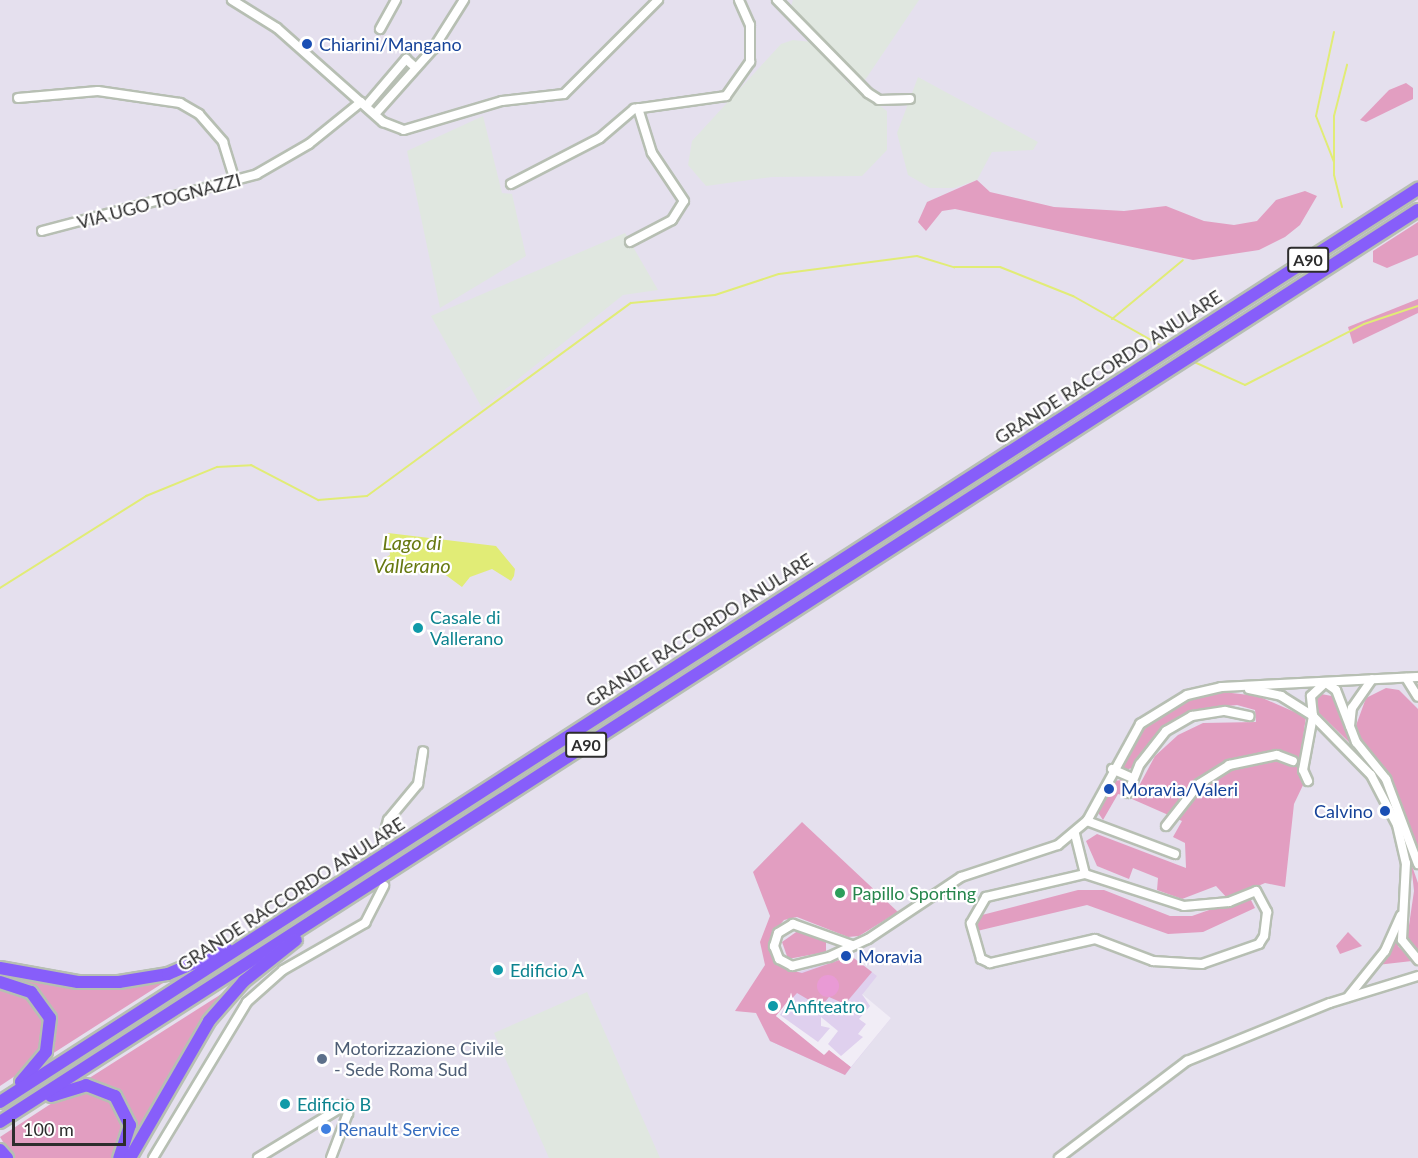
<!DOCTYPE html>
<html>
<head>
<meta charset="utf-8">
<style>
	body { margin:0 }
	#map { position:relative; width:1418px; height:1158px; overflow:hidden; background:#e5e0ee; font-family:Lato,sans-serif }
	div>[style] { position:absolute }
	[style*='--x'] { left:calc(var(--x)*1px); top:calc(var(--y)*1px); width:calc(var(--w)*1px); rotate:calc(var(--a)*1deg) }
	.industrial>* { inset:0; background:#e0e7e0 }
	.education>* { inset:0; background:#dfd0ee }
	.green>* { inset:0; background:#e29ec1 }
	.pitch>* { inset:0; background:#e99ad5 }
	.round { border-radius:50% }
	.plaza>* { inset:0; background:#f1edf6 }
	.water>* { inset:0; background:#e1ec76 }
	.stream>* { height:2px; margin:-1px; padding:0 1px; transform-origin:1px; border-radius:1px; background:#e1ec76 }
	.minor-tunnel>* { height:8px; margin-top:-4px; transform-origin:0; background:repeating-linear-gradient(90deg,#c0bcc7 0 8px,transparent 0 12px) }
	.roads { filter:drop-shadow(2px 0 #b7bfb3) drop-shadow(-2px 0 #b7bfb3) drop-shadow(0 2px #b7bfb3) drop-shadow(0 -2px #b7bfb3) }
	.minor>* { height:8px; margin:-4px; padding:0 4px; transform-origin:4px; border-radius:4px; background:#fff }
	.highway>* { height:12px; margin:-6px; padding:0 6px; transform-origin:6px; border-radius:6px; background:#875efa }
	.dots>* { width:16px; height:16px; translate:-50% -50%; box-sizing:border-box; border:3px solid #fff; border-radius:50% }
	span { translate:-50% -50%; white-space:nowrap; text-align:center; line-height:1.15; -webkit-text-stroke:4.5px #fff; paint-order:stroke }
	.shield-label span { padding:2px 4px; background:#fff; border:2px solid; border-radius:4px; -webkit-text-stroke-width:0 }
	.shield-label { font-size:16px; color:#2d2d2d; font-weight:700 }
	.transit-label { font-size:18px; color:#164399 }
	.left { translate:0 -50%; text-align:left }
	.right { translate:-100% -50%; text-align:right }
	.street-label { font-size:18px; color:#2d2d2d }
	.culture-label { font-size:18px; color:#0d838f }
	.leisure-label { font-size:18px; color:#27864d }
	.service-label { font-size:18px; color:#4e5e75 }
	.shop-label { font-size:18px; color:#366cbe }
	.water-label { font-size:20px; color:#677911; font-style:italic }
	.scale { position:absolute; left:12px; top:1119px; width:114px; height:27px; box-sizing:border-box; border:3px solid #2d2d2d; border-top:0; padding-left:8px; font-size:18px; line-height:21px; white-space:nowrap; color:#2d2d2d; -webkit-text-stroke:4px #fff; paint-order:stroke }
</style>
</head>
<body>
<div id="map">
	<div class="industrial">
		<i style="clip-path:polygon(793px 0,919px 0,863px 83px,791px 7px)"></i>
		<i style="clip-path:polygon(793px 40px,812px 42px,847px 82px,887px 111px,887px 150px,862px 176px,772px 177px,706px 186px,688px 165px,692px 141px,781px 44px)"></i>
		<i style="clip-path:polygon(918px 77px,1038px 142px,1033px 150px,992px 152px,977px 180px,954px 188px,930px 188px,908px 175px,897px 133px)"></i>
		<i style="clip-path:polygon(483px 116px,502px 193px,512px 194px,526px 256px,440px 308px,407px 151px)"></i>
		<i style="clip-path:polygon(625px 233px,658px 290px,623px 295px,482px 408px,431px 316px)"></i>
		<i style="clip-path:polygon(587px 992px,660px 1158px,549px 1158px,494px 1033px)"></i>
	</div>
	<div class="education">
		<i style="clip-path:polygon(851px 956px,877px 976px,862px 995px,891px 1018px,845px 1075px,770px 1041px,756px 1011px,776px 979px)"></i>
	</div>
	<div class="green">
		<i style="clip-path:polygon(1406px 83px,1413px 88px,1413px 99px,1366px 122px,1360px 120px,1389px 90px)"></i>
		<i style="clip-path:polygon(977px 180px,990px 192px,1054px 207px,1124px 211px,1166px 206px,1204px 221px,1234px 225px,1257px 221px,1276px 200px,1305px 191px,1317px 196px,1300px 225px,1285px 237px,1259px 250px,1193px 260px,955px 209px,942px 211px,926px 231px,918px 222px,927px 202px)"></i>
		<i style="clip-path:polygon(1418px 222px,1418px 255px,1387px 268px,1373px 262px,1373px 251px)"></i>
		<i style="clip-path:polygon(1418px 299px,1418px 313px,1353px 344px,1348px 327px)"></i>
		<i style="clip-path:polygon(1386px 688px,1399px 690px,1418px 709px,1418px 859px,1402px 810px,1354px 731px,1366px 698px)"></i>
		<i style="clip-path:polygon(1223px 692px,1258px 696px,1306px 717px,1298px 772px,1304px 783px,1294px 804px,1285px 887px,1265px 883px,1228px 899px,1216px 886px,1182px 899px,1157px 890px,1158px 878px,1133px 868px,1129px 879px,1097px 866px,1086px 841px,1097px 834px,1186px 868px,1185px 843px,1173px 837px,1182px 821px,1132px 799px,1155px 756px,1178px 735px,1203px 723px,1256px 722px,1255px 710px,1237px 705px,1192px 710px,1158px 731px,1133px 768px,1124px 770px,1122px 763px,1137px 736px,1160px 715px,1196px 697px)"></i>
		<i style="clip-path:polygon(1321px 694px,1332px 696px,1350px 743px,1317px 711px,1314px 702px)"></i>
		<i style="clip-path:polygon(1122px 780px,1122px 795px,1118px 794px,1103px 820px,1097px 811px,1113px 781px)"></i>
		<i style="clip-path:polygon(802px 822px,898px 912px,859px 936px,848px 937px,797px 917px,784px 920px,772px 934px,773px 956px,790px 970px,802px 973px,851px 956px,872px 972px,845px 1004px,829px 997px,821px 1007px,797px 993px,776px 1016px,825px 1054px,829px 1049px,851px 1067px,845px 1075px,770px 1041px,756px 1013px,735px 1011px,765px 965px,760px 942px,770px 916px,753px 872px)"></i>
		<i style="clip-path:polygon(1411px 863px,1418px 883px,1418px 954px,1407px 939px,1414px 891px)"></i>
		<i style="clip-path:polygon(1078px 890px,1104px 890px,1170px 916px,1192px 916px,1249px 896px,1255px 908px,1203px 932px,1168px 934px,1087px 905px,977px 931px,975px 922px,982px 915px)"></i>
		<i style="clip-path:polygon(1400px 928px,1398px 946px,1412px 961px,1377px 965px)"></i>
		<i style="clip-path:polygon(799px 930px,826px 941px,826px 952px,788px 959px,782px 942px)"></i>
		<i style="clip-path:polygon(1348px 932px,1362px 946px,1340px 954px,1336px 946px)"></i>
		<i style="clip-path:polygon(0 972px,71px 985px,174px 976px,52px 1054px,56px 1027px,48px 1003px,39px 992px,0 978px)"></i>
		<i style="clip-path:polygon(0 984px,15px 987px,43px 1009px,47px 1040px,30px 1066px,0 1086px)"></i>
		<i style="clip-path:polygon(223px 993px,204px 1019px,123px 1158px,133px 1136px,128px 1105px,111px 1087px,83px 1082px)"></i>
		<i style="clip-path:polygon(72px 1090px,105px 1091px,127px 1121px,116px 1158px,13px 1158px,0 1137px)"></i>
	</div>
	<div class="pitch">
		<i class="round" style="left:817px;top:975px;width:22px;height:22px"></i>
	</div>
	<div class="plaza">
		<i style="clip-path:polygon(862px 994px,891px 1018px,851px 1067px,829px 1050px,824px 1055px,776px 1016px,791px 997px,780px 1015px,818px 1042px,830px 1028px,821px 1026px,821px 1017px,838px 1031px,828px 1044px,841px 1056px,863px 1037px,858px 1034px,866px 1024px,859px 1019px,870px 1006px)"></i>
	</div>
	<div class="water">
		<i style="clip-path:polygon(388px 533px,496px 546px,515px 569px,514px 576px,511px 581px,492px 569px,470px 577px,462px 587px,443px 573px,399px 573px,385px 558px,390px 555px)"></i>
	</div>
	<div class="stream">
		<i style="--x:1334;--y:32;--w:86;--a:102.1"></i>
		<i style="--x:1316;--y:116;--w:49;--a:68.6"></i>
		<i style="--x:1342;--y:207;--w:33;--a:-104"></i>
		<i style="--x:1334;--y:175;--w:59;--a:-90"></i>
		<i style="--x:1334;--y:116;--w:53;--a:-75.7"></i>
		<i style="--x:1112;--y:319;--w:92;--a:-39.7"></i>
		<i style="--x:1192;--y:361;--w:58;--a:24.4"></i>
		<i style="--x:1245;--y:385;--w:134;--a:-27.1"></i>
		<i style="--x:1364;--y:324;--w:57;--a:-18.4"></i>
		<i style="--x:0;--y:588;--w:173;--a:-32.2"></i>
		<i style="--x:146;--y:496;--w:77;--a:-22.2"></i>
		<i style="--x:217;--y:467;--w:34;--a:-3"></i>
		<i style="--x:251;--y:465;--w:76;--a:27.6"></i>
		<i style="--x:318;--y:500;--w:49;--a:-4.7"></i>
		<i style="--x:367;--y:496;--w:327;--a:-36.2"></i>
		<i style="--x:631;--y:303;--w:84;--a:-5.4"></i>
		<i style="--x:715;--y:295;--w:67;--a:-18.2"></i>
		<i style="--x:779;--y:274;--w:139;--a:-7.4"></i>
		<i style="--x:917;--y:256;--w:39;--a:17"></i>
		<i style="--x:954;--y:267;--w:46;--a:0"></i>
		<i style="--x:1000;--y:267;--w:79;--a:21.7"></i>
		<i style="--x:1073;--y:296;--w:103;--a:29.5"></i>
	</div>
	<div class="minor-tunnel">
		<i style="--x:382;--y:841;--w:36;--a:85"></i>
	</div>
	<div class="roads">
		<div class="minor">
			<i style="--x:232;--y:0;--w:53;--a:31.9"></i>
			<i style="--x:277;--y:28;--w:142;--a:41.6"></i>
			<i style="--x:383;--y:122;--w:22;--a:21"></i>
			<i style="--x:404;--y:130;--w:102;--a:-16.5"></i>
			<i style="--x:502;--y:101;--w:62;--a:-6.4"></i>
			<i style="--x:564;--y:94;--w:133;--a:-45"></i>
			<i style="--x:777;--y:0;--w:130;--a:45.6"></i>
			<i style="--x:868;--y:93;--w:13;--a:32"></i>
			<i style="--x:879;--y:100;--w:31;--a:-2"></i>
			<i style="--x:380;--y:29;--w:33;--a:-61"></i>
			<i style="--x:18;--y:98;--w:80;--a:-5"></i>
			<i style="--x:98;--y:91;--w:83;--a:8.3"></i>
			<i style="--x:180;--y:103;--w:22;--a:30"></i>
			<i style="--x:199;--y:114;--w:37;--a:49"></i>
			<i style="--x:223;--y:142;--w:41;--a:72.9"></i>
			<i style="--x:366;--y:106;--w:62;--a:-49.6"></i>
			<i style="--x:406;--y:59;--w:13;--a:42"></i>
			<i style="--x:375;--y:114;--w:87;--a:-48.3"></i>
			<i style="--x:433;--y:49;--w:58;--a:-57.7"></i>
			<i style="--x:511;--y:184;--w:100;--a:-27.3"></i>
			<i style="--x:600;--y:138;--w:45;--a:-40.5"></i>
			<i style="--x:634;--y:109;--w:93;--a:-8"></i>
			<i style="--x:726;--y:96;--w:42;--a:-54.8"></i>
			<i style="--x:750;--y:62;--w:37;--a:-90"></i>
			<i style="--x:750;--y:25;--w:27;--a:-114"></i>
			<i style="--x:42;--y:231;--w:222;--a:-14.8"></i>
			<i style="--x:257;--y:174;--w:60;--a:-30"></i>
			<i style="--x:309;--y:144;--w:67;--a:-38.9"></i>
			<i style="--x:630;--y:242;--w:47;--a:-27.6"></i>
			<i style="--x:672;--y:220;--w:22;--a:-58"></i>
			<i style="--x:684;--y:201;--w:58;--a:-123.7"></i>
			<i style="--x:652;--y:153;--w:47;--a:-107.3"></i>
			<i style="--x:1406;--y:678;--w:22;--a:58"></i>
			<i style="--x:1326;--y:683;--w:12;--a:35"></i>
			<i style="--x:1336;--y:690;--w:56;--a:69"></i>
			<i style="--x:1356;--y:742;--w:48;--a:51"></i>
			<i style="--x:1386;--y:779;--w:91;--a:69.4"></i>
			<i style="--x:1249;--y:689;--w:33;--a:12"></i>
			<i style="--x:1281;--y:696;--w:38;--a:32"></i>
			<i style="--x:1313;--y:716;--w:83;--a:45.5"></i>
			<i style="--x:1371;--y:775;--w:56;--a:62.5"></i>
			<i style="--x:1397;--y:825;--w:39;--a:77"></i>
			<i style="--x:1406;--y:863;--w:77;--a:93"></i>
			<i style="--x:1402;--y:940;--w:26;--a:51"></i>
			<i style="--x:1350;--y:726;--w:18;--a:-84"></i>
			<i style="--x:1352;--y:708;--w:35;--a:-55"></i>
			<i style="--x:1112;--y:769;--w:22;--a:24"></i>
			<i style="--x:1308;--y:781;--w:12;--a:-114"></i>
			<i style="--x:1303;--y:770;--w:55;--a:-79.5"></i>
			<i style="--x:1313;--y:716;--w:20;--a:-96"></i>
			<i style="--x:1311;--y:696;--w:19;--a:-43"></i>
			<i style="--x:1128;--y:793;--w:31;--a:-68"></i>
			<i style="--x:1140;--y:764;--w:42;--a:-51.8"></i>
			<i style="--x:1166;--y:731;--w:30;--a:-30"></i>
			<i style="--x:1192;--y:716;--w:33;--a:-9"></i>
			<i style="--x:1225;--y:711;--w:25;--a:12"></i>
			<i style="--x:1087;--y:821;--w:94;--a:20.6"></i>
			<i style="--x:1166;--y:826;--w:53;--a:-51.8"></i>
			<i style="--x:1199;--y:784;--w:36;--a:-32"></i>
			<i style="--x:1229;--y:765;--w:49;--a:-11.8"></i>
			<i style="--x:1277;--y:755;--w:17;--a:21"></i>
			<i style="--x:1075;--y:834;--w:41;--a:76"></i>
			<i style="--x:382;--y:841;--w:22;--a:-74"></i>
			<i style="--x:388;--y:820;--w:47;--a:-50.2"></i>
			<i style="--x:418;--y:784;--w:33;--a:-81"></i>
			<i style="--x:1085;--y:874;--w:104;--a:17.9"></i>
			<i style="--x:1184;--y:906;--w:45;--a:-5.1"></i>
			<i style="--x:1229;--y:902;--w:29;--a:-22"></i>
			<i style="--x:1256;--y:891;--w:24;--a:62"></i>
			<i style="--x:1267;--y:912;--w:24;--a:97"></i>
			<i style="--x:1264;--y:936;--w:9;--a:122"></i>
			<i style="--x:1259;--y:944;--w:60;--a:160.7"></i>
			<i style="--x:1202;--y:964;--w:49;--a:-176.5"></i>
			<i style="--x:1153;--y:961;--w:62;--a:-159.2"></i>
			<i style="--x:1095;--y:939;--w:108;--a:167.1"></i>
			<i style="--x:990;--y:963;--w:10;--a:-156"></i>
			<i style="--x:981;--y:959;--w:37;--a:-106"></i>
			<i style="--x:971;--y:923;--w:30;--a:-60"></i>
			<i style="--x:986;--y:897;--w:102;--a:-13.1"></i>
			<i style="--x:852;--y:945;--w:63;--a:-160.4"></i>
			<i style="--x:793;--y:924;--w:17;--a:149"></i>
			<i style="--x:778;--y:933;--w:14;--a:107"></i>
			<i style="--x:774;--y:946;--w:14;--a:69"></i>
			<i style="--x:779;--y:959;--w:15;--a:28"></i>
			<i style="--x:792;--y:966;--w:38;--a:-14"></i>
			<i style="--x:829;--y:957;--w:43;--a:-24.8"></i>
			<i style="--x:868;--y:939;--w:112;--a:-33.7"></i>
			<i style="--x:961;--y:877;--w:102;--a:-18.3"></i>
			<i style="--x:1058;--y:845;--w:38;--a:-40"></i>
			<i style="--x:1087;--y:821;--w:111;--a:-61.3"></i>
			<i style="--x:1140;--y:724;--w:55;--a:-31.7"></i>
			<i style="--x:1187;--y:695;--w:35;--a:-13"></i>
			<i style="--x:1221;--y:687;--w:197;--a:-2.9"></i>
			<i style="--x:1348;--y:997;--w:59;--a:-51.2"></i>
			<i style="--x:1385;--y:951;--w:39;--a:-66"></i>
			<i style="--x:153;--y:1158;--w:182;--a:-58.9"></i>
			<i style="--x:247;--y:1002;--w:48;--a:-41.6"></i>
			<i style="--x:283;--y:970;--w:95;--a:-29.8"></i>
			<i style="--x:365;--y:923;--w:42;--a:-62.8"></i>
			<i style="--x:258;--y:1158;--w:102;--a:-31.3"></i>
			<i style="--x:345;--y:1105;--w:9;--a:69"></i>
			<i style="--x:348;--y:1113;--w:48;--a:110.7"></i>
			<i style="--x:1059;--y:1158;--w:161;--a:-37.2"></i>
			<i style="--x:1187;--y:1061;--w:154;--a:-22.1"></i>
			<i style="--x:1330;--y:1003;--w:92;--a:-17.1"></i>
		</div>
		<div class="highway">
			<i style="--x:0;--y:968;--w:79;--a:10.2"></i>
			<i style="--x:78;--y:982;--w:41;--a:0"></i>
			<i style="--x:119;--y:982;--w:50;--a:-9.3"></i>
			<i style="--x:168;--y:974;--w:64;--a:-23"></i>
			<i style="--x:0;--y:982;--w:33;--a:18"></i>
			<i style="--x:31;--y:992;--w:32;--a:54"></i>
			<i style="--x:50;--y:1018;--w:34;--a:97"></i>
			<i style="--x:46;--y:1052;--w:39;--a:130"></i>
			<i style="--x:51;--y:1096;--w:37;--a:-17"></i>
			<i style="--x:86;--y:1085;--w:31;--a:21"></i>
			<i style="--x:115;--y:1096;--w:33;--a:63"></i>
			<i style="--x:130;--y:1125;--w:35;--a:108"></i>
			<i style="--x:0;--y:1102;--w:1687;--a:-32.78"></i>
			<i style="--x:0;--y:1122;--w:1686;--a:-32.75"></i>
			<i style="--x:0;--y:1150;--w:11;--a:49"></i>
			<i style="--x:130;--y:1158;--w:158;--a:-60"></i>
			<i style="--x:209;--y:1021;--w:53;--a:-48.8"></i>
			<i style="--x:244;--y:981;--w:66;--a:-38.3"></i>
		</div>
	</div>
	<div class="dots">
		<i style="left:307px;top:44px;background:#1a4fb4"></i>
		<i style="left:418px;top:628px;background:#0f9aa8"></i>
		<i style="left:1109px;top:789px;background:#1a4fb4"></i>
		<i style="left:1385px;top:811px;background:#1a4fb4"></i>
		<i style="left:840px;top:893px;background:#2e9e5b"></i>
		<i style="left:846px;top:956px;background:#1a4fb4"></i>
		<i style="left:498px;top:970px;background:#0f9aa8"></i>
		<i style="left:773px;top:1006px;background:#0f9aa8"></i>
		<i style="left:322px;top:1059px;background:#5c6f8a"></i>
		<i style="left:285px;top:1104px;background:#0f9aa8"></i>
		<i style="left:326px;top:1129px;background:#3f7fe0"></i>
	</div>
	<div class="shield-label">
		<span style="left:1308px;top:260px">A90</span>
		<span style="left:586px;top:745px">A90</span>
	</div>
	<div class="transit-label">
		<span class="left" style="left:319px;top:44px">Chiarini/Mangano</span>
		<span class="left" style="left:1121px;top:789px">Moravia/Valeri</span>
		<span class="right" style="left:1373px;top:811px">Calvino</span>
		<span class="left" style="left:858px;top:956px">Moravia</span>
	</div>
	<div class="street-label">
		<span style="left:159px;top:201px;rotate:-15deg">VIA UGO TOGNAZZI</span>
		<span style="left:1108px;top:367px;rotate:-33deg">GRANDE RACCORDO ANULARE</span>
		<span style="left:699px;top:630px;rotate:-33deg">GRANDE RACCORDO ANULARE</span>
		<span style="left:291px;top:894px;rotate:-33deg">GRANDE RACCORDO ANULARE</span>
	</div>
	<div class="culture-label">
		<span class="left" style="left:430px;top:628px">Casale di<br>Vallerano</span>
		<span class="left" style="left:510px;top:970px">Edificio A</span>
		<span class="left" style="left:785px;top:1006px">Anfiteatro</span>
		<span class="left" style="left:297px;top:1104px">Edificio B</span>
	</div>
	<div class="leisure-label">
		<span class="left" style="left:852px;top:893px">Papillo Sporting</span>
	</div>
	<div class="service-label">
		<span class="left" style="left:334px;top:1059px">Motorizzazione Civile<br>- Sede Roma Sud</span>
	</div>
	<div class="shop-label">
		<span class="left" style="left:338px;top:1129px">Renault Service</span>
	</div>
	<div class="water-label">
		<span style="left:412px;top:554px">Lago di<br>Vallerano</span>
	</div>
	<div class="scale">100 m</div>
</div>
</body>
</html>
